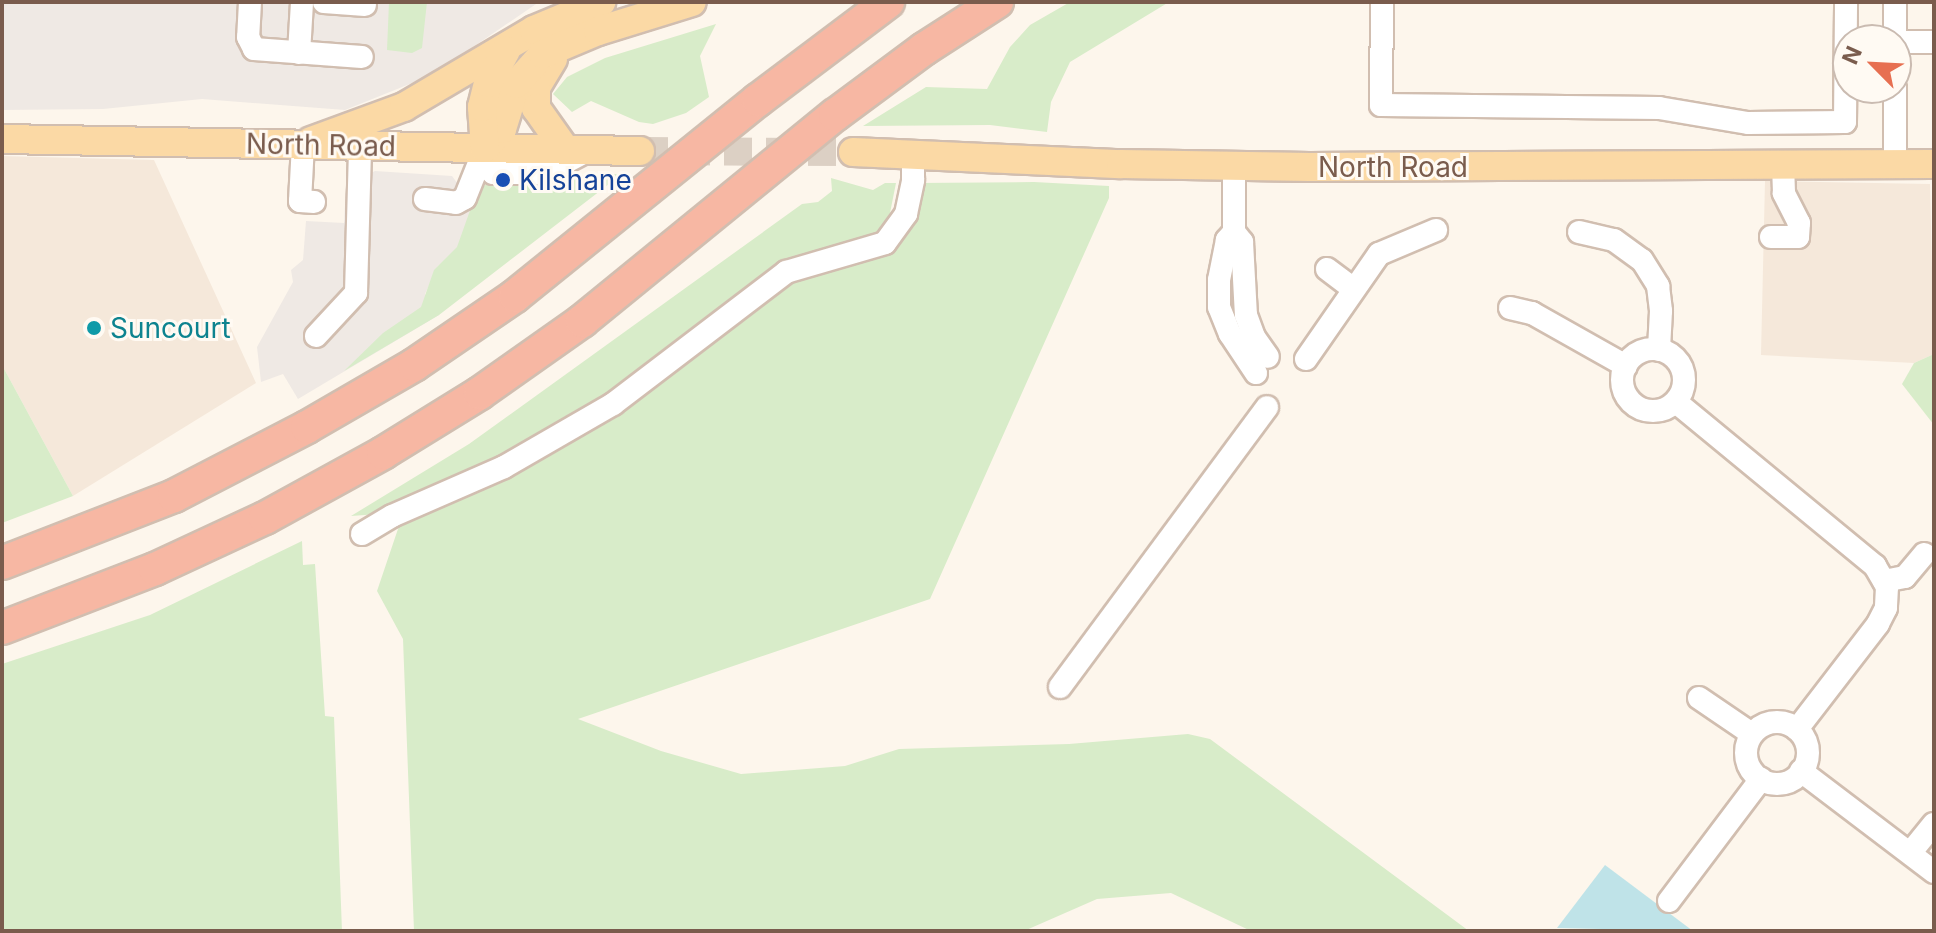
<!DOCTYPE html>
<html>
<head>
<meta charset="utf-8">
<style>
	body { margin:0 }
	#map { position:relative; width:1936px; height:933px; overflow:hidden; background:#fdf6ec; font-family:Inter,sans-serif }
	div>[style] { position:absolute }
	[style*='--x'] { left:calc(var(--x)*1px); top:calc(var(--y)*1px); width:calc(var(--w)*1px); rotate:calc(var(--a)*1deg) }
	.residential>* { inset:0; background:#f5e8da }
	.industrial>* { inset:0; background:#efe9e4 }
	.green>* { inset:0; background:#d8ecc9 }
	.water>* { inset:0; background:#bfe3e8 }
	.major-tunnel>* { height:28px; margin-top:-14px; transform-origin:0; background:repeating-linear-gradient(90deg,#dcd0c4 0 28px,transparent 0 42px) }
	.roads { filter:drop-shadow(2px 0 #d1beb0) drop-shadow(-2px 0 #d1beb0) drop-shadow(0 2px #d1beb0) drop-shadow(0 -2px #d1beb0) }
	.minor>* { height:22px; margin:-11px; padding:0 11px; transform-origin:11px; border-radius:11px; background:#fff }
	.minor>.ring { margin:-11px; padding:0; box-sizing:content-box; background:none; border:22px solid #fff; border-radius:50% }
	.major>* { height:28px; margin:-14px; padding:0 14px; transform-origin:14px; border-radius:14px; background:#fbd9a5 }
	.highway>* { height:32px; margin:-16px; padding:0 16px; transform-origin:16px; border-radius:16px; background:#f7b7a3 }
	.dots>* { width:22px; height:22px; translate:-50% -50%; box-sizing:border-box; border:4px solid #fffaf3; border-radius:50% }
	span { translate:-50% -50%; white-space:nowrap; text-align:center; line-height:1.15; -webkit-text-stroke:6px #fffaf3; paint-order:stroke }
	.street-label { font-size:28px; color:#7a5c4d }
	.transit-label { font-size:28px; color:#164399 }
	.left { translate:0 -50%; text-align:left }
	.culture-label { font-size:28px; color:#0d838f }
	.frame { position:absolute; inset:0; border:4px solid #7a5c4d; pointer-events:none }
	.north { position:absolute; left:1832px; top:24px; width:80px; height:80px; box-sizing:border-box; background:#fffaf3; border:2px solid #cabbb1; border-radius:50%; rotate:294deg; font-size:22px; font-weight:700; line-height:32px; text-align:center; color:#7a5c4d }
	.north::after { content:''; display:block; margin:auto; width:28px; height:36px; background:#e76f51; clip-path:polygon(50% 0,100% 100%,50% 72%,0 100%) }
</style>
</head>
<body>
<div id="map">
	<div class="residential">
		<i style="clip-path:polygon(2px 156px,154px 160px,256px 383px,73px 496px,2px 365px)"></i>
		<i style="clip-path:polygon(1765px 181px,1930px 184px,1934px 354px,1914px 363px,1761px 355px)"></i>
	</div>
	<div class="industrial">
		<i style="clip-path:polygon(2px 2px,539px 2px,432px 75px,345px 110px,202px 99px,103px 109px,2px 110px)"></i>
		<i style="clip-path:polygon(375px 171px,452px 176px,461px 188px,481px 196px,455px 258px,438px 266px,425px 294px,439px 315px,298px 399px,283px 374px,261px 382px,257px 347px,293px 282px,291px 270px,303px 260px,306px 221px,344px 223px,346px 187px,368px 189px,369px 174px)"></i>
	</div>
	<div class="green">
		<i style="clip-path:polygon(389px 2px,427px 2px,422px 48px,412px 53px,387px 50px)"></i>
		<i style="clip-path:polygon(1070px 2px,1169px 2px,1070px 62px,1051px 102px,1047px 132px,990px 125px,863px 126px,926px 87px,987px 89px,1010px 47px,1030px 25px)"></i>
		<i style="clip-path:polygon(716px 24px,700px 56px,709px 97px,686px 113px,653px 124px,639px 122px,591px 101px,572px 112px,553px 94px,567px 77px,605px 58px)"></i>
		<i style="clip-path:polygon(622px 174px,439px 315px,344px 371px,383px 333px,421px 307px,434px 270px,457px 247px,478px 188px,493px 182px,552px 183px,582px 175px)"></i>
		<i style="clip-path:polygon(831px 178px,873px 190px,885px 183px,896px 183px,889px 218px,874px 234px,827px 250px,620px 387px,506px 457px,379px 514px,351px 516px,469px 444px,802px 204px,818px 202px,832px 191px)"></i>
		<i style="clip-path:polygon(1034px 182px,1109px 186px,1109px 198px,930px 599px,578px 719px,661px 751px,741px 774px,845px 766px,899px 749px,1069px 744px,1188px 734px,1210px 739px,1469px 931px,1251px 931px,1171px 893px,1097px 899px,1024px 931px,414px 931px,403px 639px,377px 591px,399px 526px,515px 469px,787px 281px,885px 250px,907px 236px,916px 183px)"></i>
		<i style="clip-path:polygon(1934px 354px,1934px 425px,1902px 384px,1914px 363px)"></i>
		<i style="clip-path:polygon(2px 365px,73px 496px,2px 523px)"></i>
		<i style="clip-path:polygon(302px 541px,303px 565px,315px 564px,325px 716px,334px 717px,342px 931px,2px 931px,2px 664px,150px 615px)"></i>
	</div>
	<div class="water">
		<i style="clip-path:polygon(1605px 865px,1693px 931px,1557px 928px)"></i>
	</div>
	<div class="major-tunnel">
		<i style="--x:640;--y:151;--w:213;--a:0.3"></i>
	</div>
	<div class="roads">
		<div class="minor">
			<i style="--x:250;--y:2;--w:35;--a:93"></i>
			<i style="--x:248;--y:37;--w:13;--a:63"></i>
			<i style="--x:254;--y:49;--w:108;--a:4.2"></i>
			<i style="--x:324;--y:2;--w:41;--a:4.2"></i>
			<i style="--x:1382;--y:2;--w:103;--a:90.6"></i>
			<i style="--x:1381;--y:105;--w:278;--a:0.6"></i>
			<i style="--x:1659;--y:108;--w:90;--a:9.6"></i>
			<i style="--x:1748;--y:123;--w:97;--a:-0.6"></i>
			<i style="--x:1845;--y:122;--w:120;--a:-89.5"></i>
			<i style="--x:1895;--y:2;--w:38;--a:90"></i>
			<i style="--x:1896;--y:42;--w:38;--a:0"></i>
			<i style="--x:299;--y:53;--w:51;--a:-86.6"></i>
			<i style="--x:1895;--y:88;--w:77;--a:90"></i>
			<i style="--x:303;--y:144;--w:57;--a:93"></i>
			<i style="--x:300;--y:201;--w:14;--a:4"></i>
			<i style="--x:485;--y:148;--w:26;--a:72"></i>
			<i style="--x:493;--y:173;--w:52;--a:0"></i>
			<i style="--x:545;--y:173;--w:50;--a:-27.6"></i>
			<i style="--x:1234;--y:166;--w:66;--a:90"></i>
			<i style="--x:1234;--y:232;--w:13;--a:51"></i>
			<i style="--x:1242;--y:242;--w:73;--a:86.9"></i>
			<i style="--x:1246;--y:315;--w:23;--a:70"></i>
			<i style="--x:1254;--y:337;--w:24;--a:55"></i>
			<i style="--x:425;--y:199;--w:31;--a:7"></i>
			<i style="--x:456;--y:203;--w:10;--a:-29"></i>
			<i style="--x:465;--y:198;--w:54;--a:-68.2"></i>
			<i style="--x:1234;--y:232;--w:11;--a:131"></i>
			<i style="--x:1227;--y:240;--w:41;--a:101.3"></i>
			<i style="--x:1219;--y:280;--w:27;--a:90"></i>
			<i style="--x:1219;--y:307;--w:29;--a:68"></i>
			<i style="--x:1230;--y:334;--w:47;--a:56.3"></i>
			<i style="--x:1579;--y:232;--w:36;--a:13"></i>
			<i style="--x:1614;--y:240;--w:34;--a:36"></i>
			<i style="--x:1642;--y:260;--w:31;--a:58"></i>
			<i style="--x:1658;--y:286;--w:25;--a:83"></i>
			<i style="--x:1661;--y:311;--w:39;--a:93"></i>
			<i style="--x:1771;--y:237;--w:27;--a:0"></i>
			<i style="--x:1798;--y:237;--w:14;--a:-86"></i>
			<i style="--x:1799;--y:223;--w:34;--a:-117"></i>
			<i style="--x:1784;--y:193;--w:26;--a:-92"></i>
			<i style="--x:1327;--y:269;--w:31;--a:37"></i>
			<i style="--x:1510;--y:308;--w:23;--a:13"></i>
			<i style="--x:1532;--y:313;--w:108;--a:29.4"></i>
			<i style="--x:316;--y:336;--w:59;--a:-47.1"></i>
			<i style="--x:356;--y:293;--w:147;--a:-88.4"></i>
			<i class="ring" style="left:1622px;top:349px;width:40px;height:40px"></i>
			<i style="--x:1306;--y:359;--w:128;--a:-55.2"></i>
			<i style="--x:1379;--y:254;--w:62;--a:-22.8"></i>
			<i style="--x:1676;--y:402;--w:258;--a:39.5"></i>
			<i style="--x:1875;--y:566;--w:24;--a:60"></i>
			<i style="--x:1887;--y:587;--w:21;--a:93"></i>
			<i style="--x:1886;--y:608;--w:18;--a:117"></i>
			<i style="--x:1878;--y:624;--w:133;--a:127.6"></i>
			<i style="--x:362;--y:534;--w:35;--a:-31"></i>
			<i style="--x:392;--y:516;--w:122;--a:-23.6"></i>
			<i style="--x:504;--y:467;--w:126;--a:-30"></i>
			<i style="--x:613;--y:404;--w:218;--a:-37.3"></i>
			<i style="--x:786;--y:272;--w:103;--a:-16.3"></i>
			<i style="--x:885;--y:243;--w:36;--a:-54"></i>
			<i style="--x:906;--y:214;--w:35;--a:-78"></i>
			<i style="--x:913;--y:180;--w:26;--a:-90"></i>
			<i style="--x:1884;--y:581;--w:21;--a:-11"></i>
			<i style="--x:1905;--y:577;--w:30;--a:-50"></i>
			<i style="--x:1060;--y:687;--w:348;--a:-53.5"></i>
			<i style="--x:1699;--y:698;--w:64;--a:34.2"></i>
			<i class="ring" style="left:1746px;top:722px;width:40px;height:40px"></i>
			<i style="--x:1801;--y:771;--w:167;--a:37.2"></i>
			<i style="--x:1911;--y:852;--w:36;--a:-51"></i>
			<i style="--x:1669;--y:901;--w:153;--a:-53"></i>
		</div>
		<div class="major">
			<i style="--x:553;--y:59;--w:33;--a:121"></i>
			<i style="--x:536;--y:87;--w:21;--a:90"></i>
			<i style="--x:536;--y:108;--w:50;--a:54.7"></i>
			<i style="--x:2;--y:139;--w:638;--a:1.08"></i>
			<i style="--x:311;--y:141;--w:99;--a:-20.1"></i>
			<i style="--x:404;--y:107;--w:151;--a:-30.6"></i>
			<i style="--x:534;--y:30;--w:73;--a:-22.7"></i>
			<i style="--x:485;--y:148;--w:25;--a:-48"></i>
			<i style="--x:502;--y:129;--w:47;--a:-72.7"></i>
			<i style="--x:516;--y:84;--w:40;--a:-48"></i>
			<i style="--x:543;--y:54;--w:60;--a:-22.7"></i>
			<i style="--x:598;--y:31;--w:98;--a:-17.1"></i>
			<i style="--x:485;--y:148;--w:41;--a:-94.2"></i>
			<i style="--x:482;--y:107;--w:25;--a:-76"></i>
			<i style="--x:488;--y:83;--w:37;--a:-61"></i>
			<i style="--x:853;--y:152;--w:268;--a:2.6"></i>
			<i style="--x:1121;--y:164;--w:189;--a:0.9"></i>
			<i style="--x:1310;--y:167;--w:624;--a:-0.28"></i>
		</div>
		<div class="highway">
			<i style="--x:2;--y:563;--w:185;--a:-21.3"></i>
			<i style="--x:174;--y:496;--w:150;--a:-27.4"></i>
			<i style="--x:307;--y:427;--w:124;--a:-30.1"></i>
			<i style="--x:414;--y:365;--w:122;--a:-34.3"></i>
			<i style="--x:515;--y:296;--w:312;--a:-38.9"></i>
			<i style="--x:758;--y:100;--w:163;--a:-37"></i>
			<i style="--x:2;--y:628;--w:164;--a:-21.1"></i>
			<i style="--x:155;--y:569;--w:121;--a:-24.9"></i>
			<i style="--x:265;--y:518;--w:135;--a:-28.8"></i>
			<i style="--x:383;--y:453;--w:114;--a:-31.7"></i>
			<i style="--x:480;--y:393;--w:125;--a:-35.2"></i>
			<i style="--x:582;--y:321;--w:326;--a:-39.2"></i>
			<i style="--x:835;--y:115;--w:111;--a:-36.6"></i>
			<i style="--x:924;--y:49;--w:87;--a:-32.8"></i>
		</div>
	</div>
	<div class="dots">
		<i style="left:503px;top:180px;background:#1a4fb4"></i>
		<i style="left:94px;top:328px;background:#0f9aa8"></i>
	</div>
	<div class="street-label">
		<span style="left:321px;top:145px;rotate:1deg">North Road</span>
		<span style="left:1393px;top:167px">North Road</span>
	</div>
	<div class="transit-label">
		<span class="left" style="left:519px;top:180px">Kilshane</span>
	</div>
	<div class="culture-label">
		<span class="left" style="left:110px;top:328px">Suncourt</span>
	</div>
	<div class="frame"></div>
	<div class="north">N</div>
</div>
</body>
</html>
